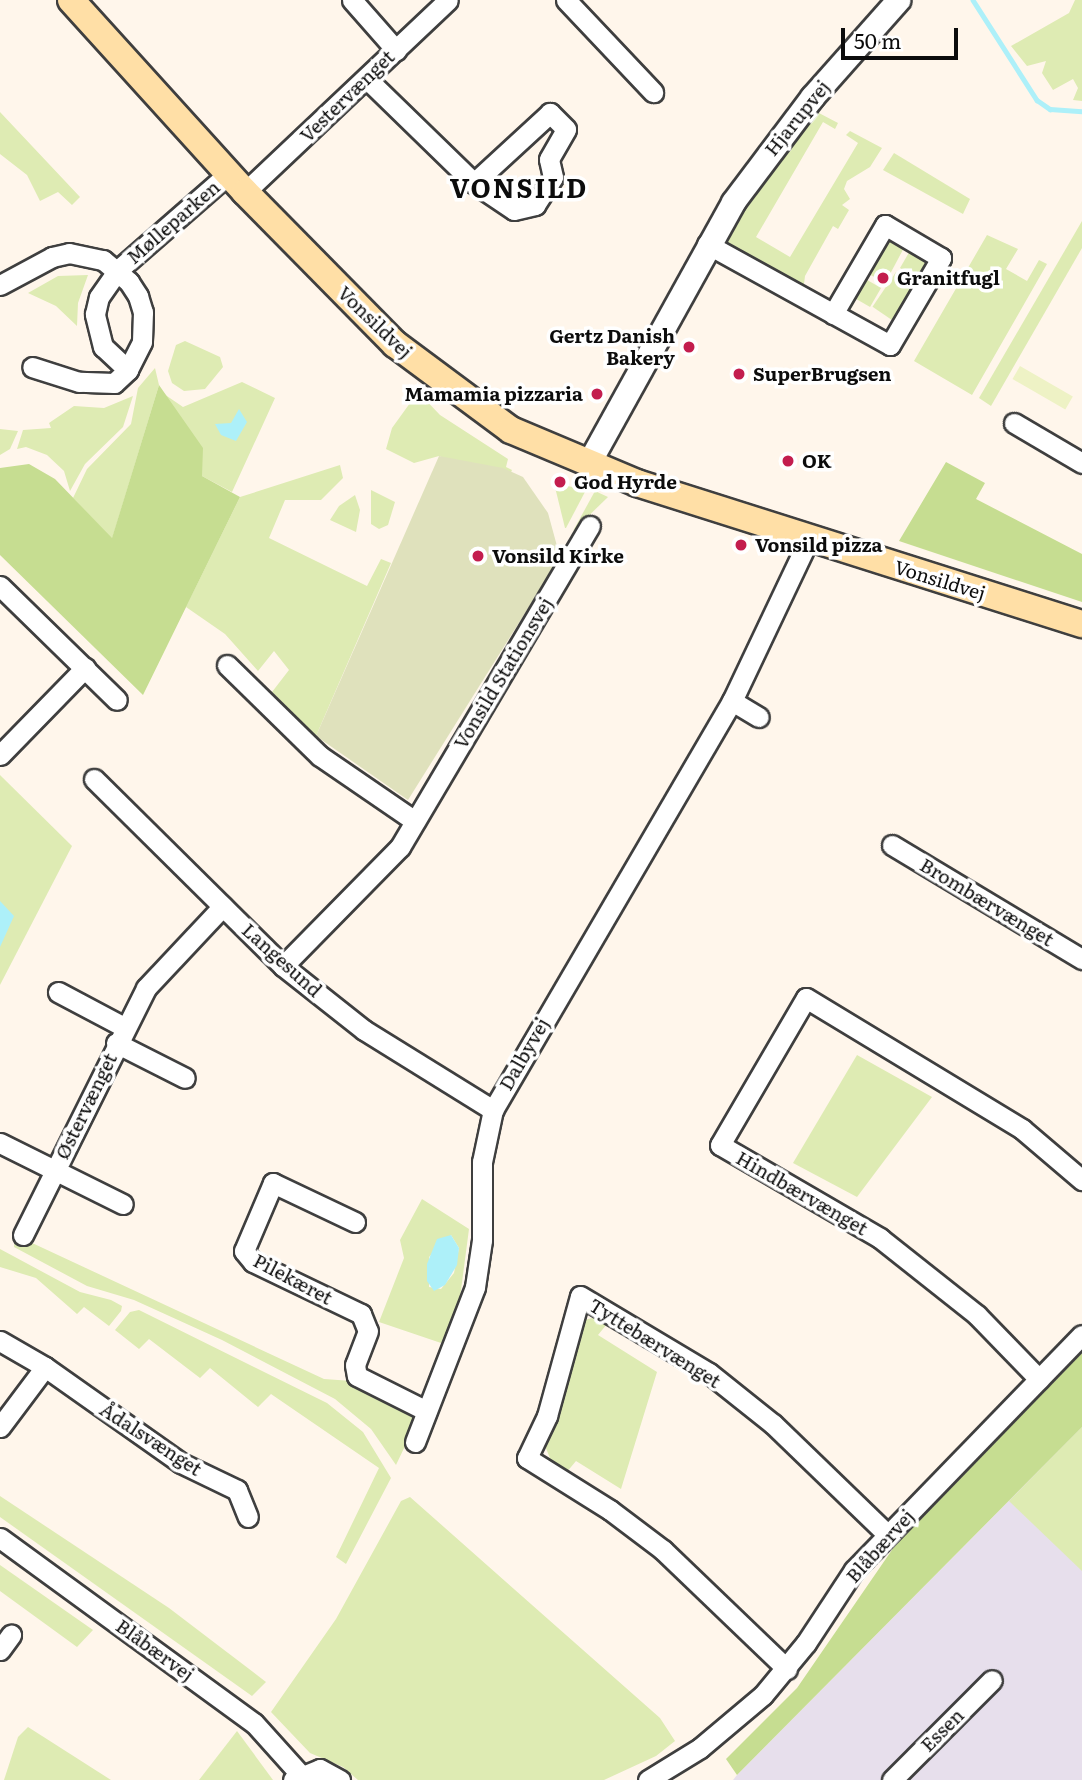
<!DOCTYPE html>
<html>
<head>
<meta charset="utf-8">
<style>
	body { margin:0 }
	#map { position:relative; width:1082px; height:1780px; overflow:hidden; background:#fff6eb; font-family:Literata,serif }
	div>[style] { position:absolute }
	[style*='--x'] { left:calc(var(--x)*1px); top:calc(var(--y)*1px); width:calc(var(--w)*1px); rotate:calc(var(--a)*1deg) }
	.industrial>* { inset:0; background:#e7dfec }
	.green>* { inset:0; background:#deebb3; transform-origin:0 0 }
	.forest>* { inset:0; background:#c6dd91 }
	.cemetery>* { inset:0; background:#dfe1bc }
	.pitch>* { inset:0; background:#eef2c5; transform-origin:0 0 }
	.water>* { inset:0; background:#adf0f9 }
	.stream>* { height:4.5px; margin:-2.25px; padding:0 2.25px; transform-origin:2.25px; border-radius:2.25px; background:#adf0f9 }
	.roads { filter:drop-shadow(2px 0 #3f3f3f) drop-shadow(-2px 0 #3f3f3f) drop-shadow(0 2px #3f3f3f) drop-shadow(0 -2px #3f3f3f) }
	.minor>* { height:19px; margin:-9.5px; padding:0 9.5px; transform-origin:9.5px; border-radius:9.5px; background:#fff }
	.tertiary>* { height:23px; margin:-11.5px; padding:0 11.5px; transform-origin:11.5px; border-radius:11.5px; background:#fff }
	.secondary>* { height:26px; margin:-13px; padding:0 13px; transform-origin:13px; border-radius:13px; background:#ffdfa6 }
	.dots>* { width:19px; height:19px; translate:-50% -50%; box-sizing:border-box; border:4px solid #fff; border-radius:50% }
	span { translate:-50% -50%; white-space:nowrap; text-align:center; line-height:1.15; -webkit-text-stroke:7px #fff; paint-order:stroke }
	.street-label { font-size:19px; color:#0c0c0c }
	.poi-label { font-size:19px; color:#0c0c0c; font-weight:700 }
	.left { translate:0 -50%; text-align:left }
	.right { translate:-100% -50%; text-align:right }
	.district-label { font-size:26px; color:#0c0c0c; font-weight:700; letter-spacing:2px }
	.scale { position:absolute; left:841px; top:28px; width:117px; height:32px; box-sizing:border-box; border:4px solid #0c0c0c; border-top:0; padding-left:9px; font-size:21px; line-height:24px; white-space:nowrap; color:#0c0c0c; -webkit-text-stroke:5px #fff; paint-order:stroke }
</style>
</head>
<body>
<div id="map">
	<div class="industrial">
		<i style="clip-path:polygon(1082px 1427px,1082px 1780px,733px 1780px,737px 1775px)"></i>
	</div>
	<div class="green">
		<i style="clip-path:polygon(1075px 0,1082px 0,1082px 101px,1073px 100px,1078px 88px,1073px 79px,1053px 90px,1042px 73px,1046px 61px,1027px 66px,1011px 46px,1069px 13px)"></i>
		<i style="clip-path:polygon(0 112px,80px 197px,72px 205px,58px 192px,40px 201px,27px 175px,0 154px)"></i>
		<i style="clip-path:polygon(817px 112px,838px 123px,835px 129px,823px 122px,756px 237px,790px 257px,858px 143px,846px 135px,850px 131px,882px 148px,870px 167px,847px 181px,844px 189px,850px 199px,842px 205px,849px 210px,838px 229px,833px 226px,805px 276px,803px 292px,719px 246px)"></i>
		<i style="clip-path:polygon(894px 153px,970px 199px,963px 214px,883px 170px)"></i>
		<i style="clip-path:polygon(1082px 221px,1082px 248px,991px 406px,979px 398px)"></i>
		<i style="left:887px;top:235px;width:21px;height:43px;rotate:28deg"></i>
		<i style="clip-path:polygon(987px 235px,1018px 249px,1006px 269px,1027px 281px,1039px 260px,1047px 264px,972px 395px,914px 361px)"></i>
		<i style="left:911px;top:249px;width:22px;height:22px;rotate:30deg"></i>
		<i style="left:896px;top:272px;width:23px;height:42px;rotate:34deg"></i>
		<i style="clip-path:polygon(88px 275px,78px 303px,77px 326px,56px 306px,28px 293px,58px 276px)"></i>
		<i style="left:862px;top:277px;width:22px;height:22px;rotate:30deg"></i>
		<i style="clip-path:polygon(185px 341px,220px 357px,223px 367px,205px 389px,184px 391px,172px 383px,168px 371px,176px 345px)"></i>
		<i style="clip-path:polygon(155px 368px,159px 385px,112px 539px,73px 498px,87px 469px,131px 424px,138px 388px)"></i>
		<i style="clip-path:polygon(242px 382px,275px 398px,232px 492px,202px 476px,164px 394px,183px 407px)"></i>
		<i style="clip-path:polygon(418px 392px,440px 415px,508px 459px,506px 467px,512px 470px,506px 483px,439px 456px,414px 463px,386px 449px,392px 428px)"></i>
		<i style="clip-path:polygon(133px 396px,123px 427px,85px 464px,70px 491px,64px 471px,47px 455px,26px 447px,17px 449px,23px 430px,51px 428px,49px 423px,74px 406px,104px 408px)"></i>
		<i style="clip-path:polygon(0 429px,18px 431px,10px 449px,0 455px)"></i>
		<i style="clip-path:polygon(340px 465px,343px 478px,321px 500px,285px 500px,269px 538px,367px 586px,381px 559px,391px 563px,316px 736px,272px 692px,289px 670px,274px 651px,258px 671px,225px 634px,186px 607px,240px 497px)"></i>
		<i style="clip-path:polygon(554px 483px,586px 490px,566px 528px,565px 528px)"></i>
		<i style="clip-path:polygon(371px 490px,395px 502px,388px 525px,379px 529px,371px 524px)"></i>
		<i style="clip-path:polygon(595px 491px,608px 497px,573px 531px)"></i>
		<i style="clip-path:polygon(355px 495px,360px 510px,356px 532px,330px 520px,339px 506px)"></i>
		<i style="clip-path:polygon(0 775px,72px 846px,0 985px)"></i>
		<i style="clip-path:polygon(857px 1055px,932px 1097px,857px 1197px,793px 1163px)"></i>
		<i style="clip-path:polygon(evenodd,422px 1199px,469px 1229px,458px 1313px,441px 1343px,379px 1322px,404px 1258px,400px 1240px,422px 1199px,451px 1235px,459px 1248px,454px 1273px,441px 1289px,429px 1287px,429px 1257px,451px 1235px)"></i>
		<i style="clip-path:polygon(15px 1235px,324px 1379px,352px 1381px,413px 1418px,415px 1425px,396px 1465px,371px 1429px,335px 1399px,222px 1340px,134px 1300px,87px 1286px,14px 1247px)"></i>
		<i style="clip-path:polygon(0 1249px,80px 1292px,111px 1300px,122px 1306px,121px 1311px,109px 1326px,84px 1307px,77px 1314px,36px 1278px,0 1267px)"></i>
		<i style="clip-path:polygon(139px 1310px,327px 1403px,363px 1432px,391px 1478px,346px 1564px,336px 1557px,379px 1468px,271px 1394px,258px 1407px,210px 1368px,200px 1378px,149px 1339px,139px 1349px,115px 1330px,130px 1312px)"></i>
		<i style="clip-path:polygon(596px 1317px,607px 1324px,598px 1335px,657px 1372px,621px 1489px,576px 1461px,566px 1473px,552px 1463px,545px 1446px,581px 1321px)"></i>
		<i style="clip-path:polygon(1082px 1427px,1082px 1571px,1009px 1501px)"></i>
		<i style="clip-path:polygon(0 1496px,169px 1608px,266px 1682px,252px 1696px,0 1517px)"></i>
		<i style="clip-path:polygon(410px 1497px,660px 1718px,675px 1741px,656px 1756px,604px 1780px,358px 1780px,343px 1767px,310px 1753px,271px 1712px,336px 1619px,401px 1501px)"></i>
		<i style="clip-path:polygon(0 1565px,93px 1630px,77px 1647px,0 1591px)"></i>
		<i style="clip-path:polygon(28px 1727px,111px 1780px,4px 1780px,18px 1737px)"></i>
		<i style="clip-path:polygon(237px 1731px,273px 1780px,199px 1780px)"></i>
	</div>
	<div class="forest">
		<i style="clip-path:polygon(159px 385px,203px 448px,202px 476px,240px 497px,143px 695px,0 555px,0 468px,29px 464px,55px 479px,112px 538px)"></i>
		<i style="clip-path:polygon(946px 462px,985px 483px,976px 499px,1082px 554px,1082px 602px,899px 541px)"></i>
		<i style="clip-path:polygon(1082px 1353px,1082px 1427px,737px 1775px,726px 1759px,797px 1688px,894px 1547px)"></i>
	</div>
	<div class="cemetery">
		<i style="clip-path:polygon(439px 456px,503px 468px,523px 477px,548px 513px,560px 557px,408px 800px,316px 736px)"></i>
	</div>
	<div class="pitch">
		<i style="left:1020px;top:366px;width:61px;height:15px;rotate:30deg"></i>
	</div>
	<div class="water">
		<i style="clip-path:polygon(239px 409px,247px 422px,236px 441px,221px 435px,215px 424px,231px 423px)"></i>
		<i style="clip-path:polygon(0 901px,14px 916px,0 947px)"></i>
		<i style="clip-path:polygon(451px 1235px,459px 1248px,457px 1265px,445px 1285px,434px 1291px,427px 1281px,427px 1264px,437px 1239px)"></i>
	</div>
	<div class="stream">
		<i style="--x:973;--y:0;--w:119;--a:57.4"></i>
		<i style="--x:1037;--y:100;--w:16;--a:35"></i>
		<i style="--x:1050;--y:109;--w:32;--a:4"></i>
	</div>
	<div class="roads">
		<div class="minor">
			<i style="--x:352;--y:0;--w:67;--a:48.7"></i>
			<i style="--x:566;--y:0;--w:127;--a:46.6"></i>
			<i style="--x:367;--y:79;--w:149;--a:44.2"></i>
			<i style="--x:474;--y:183;--w:48;--a:34"></i>
			<i style="--x:514;--y:210;--w:22;--a:-13"></i>
			<i style="--x:535;--y:205;--w:33;--a:-57"></i>
			<i style="--x:553;--y:177;--w:18;--a:-103"></i>
			<i style="--x:549;--y:159;--w:34;--a:-60"></i>
			<i style="--x:566;--y:129;--w:23;--a:-135"></i>
			<i style="--x:550;--y:113;--w:103;--a:137.4"></i>
			<i style="--x:245;--y:192;--w:279;--a:-43.4"></i>
			<i style="--x:707;--y:244;--w:209;--a:28.9"></i>
			<i style="--x:890;--y:345;--w:101;--a:-59.6"></i>
			<i style="--x:941;--y:258;--w:65;--a:-149.5"></i>
			<i style="--x:885;--y:225;--w:103;--a:120.3"></i>
			<i style="--x:0;--y:285;--w:59;--a:-28.3"></i>
			<i style="--x:52;--y:257;--w:17;--a:-13"></i>
			<i style="--x:69;--y:253;--w:35;--a:12"></i>
			<i style="--x:103;--y:260;--w:34;--a:40"></i>
			<i style="--x:129;--y:282;--w:17;--a:57"></i>
			<i style="--x:138;--y:296;--w:17;--a:73"></i>
			<i style="--x:143;--y:312;--w:30;--a:92"></i>
			<i style="--x:142;--y:342;--w:31;--a:117"></i>
			<i style="--x:128;--y:370;--w:19;--a:137"></i>
			<i style="--x:114;--y:383;--w:35;--a:-178"></i>
			<i style="--x:79;--y:382;--w:49;--a:-162.3"></i>
			<i style="--x:128;--y:370;--w:34;--a:-137"></i>
			<i style="--x:103;--y:347;--w:34;--a:-104"></i>
			<i style="--x:95;--y:314;--w:17;--a:-77"></i>
			<i style="--x:99;--y:297;--w:33;--a:-55"></i>
			<i style="--x:118;--y:270;--w:146;--a:-41.1"></i>
			<i style="--x:1014;--y:423;--w:79;--a:30.5"></i>
			<i style="--x:0;--y:586;--w:163;--a:44.3"></i>
			<i style="--x:227;--y:665;--w:130;--a:44.4"></i>
			<i style="--x:320;--y:756;--w:115;--a:34.4"></i>
			<i style="--x:732;--y:701;--w:31;--a:31"></i>
			<i style="--x:0;--y:755;--w:122;--a:-45.7"></i>
			<i style="--x:94;--y:779;--w:266;--a:44.7"></i>
			<i style="--x:283;--y:966;--w:103;--a:38.3"></i>
			<i style="--x:364;--y:1030;--w:152;--a:31.8"></i>
			<i style="--x:892;--y:845;--w:222;--a:31"></i>
			<i style="--x:283;--y:966;--w:167;--a:-45.5"></i>
			<i style="--x:400;--y:847;--w:373;--a:-59.4"></i>
			<i style="--x:58;--y:992;--w:75;--a:27.9"></i>
			<i style="--x:116;--y:1043;--w:77;--a:26.9"></i>
			<i style="--x:0;--y:1143;--w:137;--a:26.4"></i>
			<i style="--x:355;--y:1222;--w:91;--a:-154.6"></i>
			<i style="--x:273;--y:1183;--w:74;--a:113.1"></i>
			<i style="--x:244;--y:1251;--w:14;--a:51"></i>
			<i style="--x:253;--y:1262;--w:120;--a:25.7"></i>
			<i style="--x:361;--y:1314;--w:18;--a:68"></i>
			<i style="--x:368;--y:1331;--w:36;--a:111"></i>
			<i style="--x:355;--y:1365;--w:11;--a:80"></i>
			<i style="--x:357;--y:1376;--w:78;--a:26.6"></i>
			<i style="--x:23;--y:1235;--w:276;--a:-63.5"></i>
			<i style="--x:146;--y:988;--w:112;--a:-46.8"></i>
			<i style="--x:0;--y:1341;--w:52;--a:30"></i>
			<i style="--x:45;--y:1367;--w:75;--a:126.9"></i>
			<i style="--x:45;--y:1367;--w:166;--a:35.2"></i>
			<i style="--x:181;--y:1463;--w:62;--a:25.7"></i>
			<i style="--x:237;--y:1490;--w:29;--a:68"></i>
			<i style="--x:1039;--y:1379;--w:89;--a:-134.1"></i>
			<i style="--x:977;--y:1315;--w:124;--a:-141.6"></i>
			<i style="--x:880;--y:1238;--w:185;--a:-149.8"></i>
			<i style="--x:720;--y:1145;--w:170;--a:-59.7"></i>
			<i style="--x:806;--y:998;--w:253;--a:31.2"></i>
			<i style="--x:1022;--y:1129;--w:79;--a:40.4"></i>
			<i style="--x:415;--y:1442;--w:166;--a:-68.8"></i>
			<i style="--x:475;--y:1287;--w:48;--a:-81.5"></i>
			<i style="--x:482;--y:1240;--w:78;--a:-90"></i>
			<i style="--x:482;--y:1162;--w:53;--a:-78.1"></i>
			<i style="--x:493;--y:1110;--w:474;--a:-59.7"></i>
			<i style="--x:732;--y:701;--w:179;--a:-64.6"></i>
			<i style="--x:0;--y:1538;--w:314;--a:36.1"></i>
			<i style="--x:254;--y:1723;--w:69;--a:48"></i>
			<i style="--x:0;--y:1650;--w:19;--a:-54"></i>
			<i style="--x:787;--y:1669;--w:172;--a:-136.2"></i>
			<i style="--x:663;--y:1550;--w:66;--a:-143"></i>
			<i style="--x:610;--y:1510;--w:98;--a:-147.9"></i>
			<i style="--x:527;--y:1458;--w:47;--a:-64.5"></i>
			<i style="--x:547;--y:1416;--w:124;--a:-74.6"></i>
			<i style="--x:580;--y:1296;--w:150;--a:30.8"></i>
			<i style="--x:709;--y:1373;--w:82;--a:38.6"></i>
			<i style="--x:773;--y:1424;--w:158;--a:44"></i>
			<i style="--x:293;--y:1780;--w:29;--a:-22"></i>
			<i style="--x:320;--y:1769;--w:23;--a:29"></i>
			<i style="--x:648;--y:1780;--w:61;--a:-31.6"></i>
			<i style="--x:700;--y:1748;--w:82;--a:-40.1"></i>
			<i style="--x:763;--y:1695;--w:67;--a:-50.4"></i>
			<i style="--x:806;--y:1643;--w:87;--a:-56.7"></i>
			<i style="--x:854;--y:1570;--w:327;--a:-45.9"></i>
			<i style="--x:892;--y:1780;--w:141;--a:-45"></i>
		</div>
		<div class="tertiary">
			<i style="--x:588;--y:464;--w:299;--a:-61"></i>
			<i style="--x:733;--y:202;--w:131;--a:-53"></i>
			<i style="--x:812;--y:97;--w:130;--a:-48.4"></i>
		</div>
		<div class="secondary">
			<i style="--x:71;--y:0;--w:259;--a:47.8"></i>
			<i style="--x:245;--y:192;--w:214;--a:45.4"></i>
			<i style="--x:395;--y:344;--w:144;--a:36.6"></i>
			<i style="--x:511;--y:430;--w:137;--a:22.8"></i>
			<i style="--x:637;--y:483;--w:467;--a:17.6"></i>
		</div>
	</div>
	<div class="dots">
		<i style="left:883px;top:278px;background:#c31d4e"></i>
		<i style="left:689px;top:347px;background:#c31d4e"></i>
		<i style="left:739px;top:374px;background:#c31d4e"></i>
		<i style="left:597px;top:394px;background:#c31d4e"></i>
		<i style="left:788px;top:461px;background:#c31d4e"></i>
		<i style="left:560px;top:482px;background:#c31d4e"></i>
		<i style="left:741px;top:545px;background:#c31d4e"></i>
		<i style="left:478px;top:556px;background:#c31d4e"></i>
	</div>
	<div class="street-label">
		<span style="left:347px;top:96px;rotate:-44deg">Vestervænget</span>
		<span style="left:797px;top:118px;rotate:-51deg">Hjarupvej</span>
		<span style="left:173px;top:222px;rotate:-41deg">Mølleparken</span>
		<span style="left:375px;top:322px;rotate:44deg">Vonsildvej</span>
		<span style="left:940px;top:580px;rotate:17deg">Vonsildvej</span>
		<span style="left:503px;top:673px;rotate:-59deg">Vonsild Stationsvej</span>
		<span style="left:987px;top:902px;rotate:31deg">Brombærvænget</span>
		<span style="left:282px;top:960px;rotate:42deg">Langesund</span>
		<span style="left:524px;top:1054px;rotate:-60deg">Dalbyvej</span>
		<span style="left:86px;top:1106px;rotate:-64deg">Østervænget</span>
		<span style="left:802px;top:1193px;rotate:30deg">Hindbærvænget</span>
		<span style="left:293px;top:1279px;rotate:28deg">Pilekæret</span>
		<span style="left:655px;top:1343px;rotate:32deg">Tyttebærvænget</span>
		<span style="left:151px;top:1439px;rotate:33deg">Ådalsvænget</span>
		<span style="left:880px;top:1546px;rotate:-48deg">Blåbærvej</span>
		<span style="left:155px;top:1650px;rotate:36deg">Blåbærvej</span>
		<span style="left:942px;top:1730px;rotate:-45deg">Essen</span>
	</div>
	<div class="poi-label">
		<span class="left" style="left:897px;top:278px">Granitfugl</span>
		<span class="right" style="left:675px;top:347px">Gertz Danish<br>Bakery</span>
		<span class="left" style="left:753px;top:374px">SuperBrugsen</span>
		<span class="right" style="left:583px;top:394px">Mamamia pizzaria</span>
		<span class="left" style="left:802px;top:461px">OK</span>
		<span class="left" style="left:574px;top:482px">God Hyrde</span>
		<span class="left" style="left:755px;top:545px">Vonsild pizza</span>
		<span class="left" style="left:492px;top:556px">Vonsild Kirke</span>
	</div>
	<div class="district-label">
		<span style="left:519px;top:187px">VONSILD</span>
	</div>
	<div class="scale">50 m</div>
</div>
</body>
</html>
